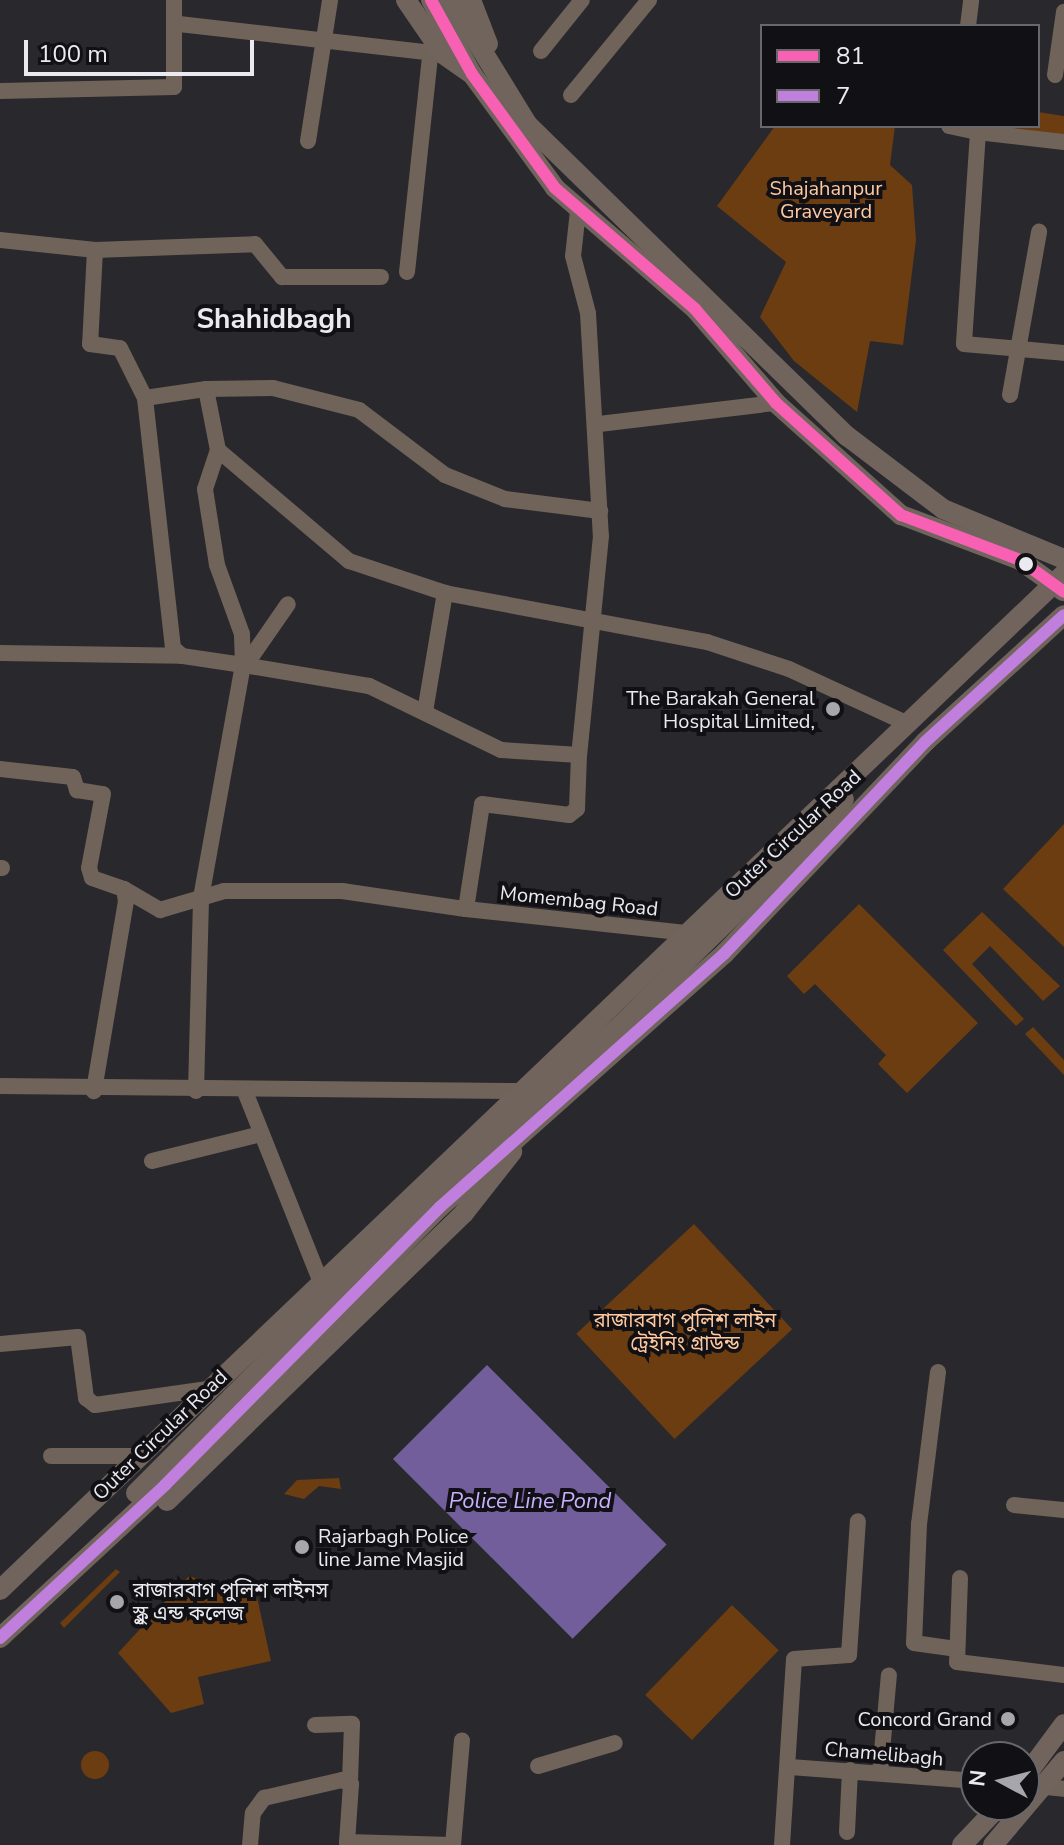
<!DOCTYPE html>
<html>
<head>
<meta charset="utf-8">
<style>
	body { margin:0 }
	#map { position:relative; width:1064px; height:1845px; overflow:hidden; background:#29282d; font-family:"Nunito Sans","Noto Sans Bengali",sans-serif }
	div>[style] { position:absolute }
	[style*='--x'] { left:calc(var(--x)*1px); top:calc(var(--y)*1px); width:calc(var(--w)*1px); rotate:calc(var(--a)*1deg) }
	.green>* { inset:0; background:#6b3d10; transform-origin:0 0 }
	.round { border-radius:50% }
	.water>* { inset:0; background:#715e9b; transform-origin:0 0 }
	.minor>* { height:16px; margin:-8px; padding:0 8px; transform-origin:8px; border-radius:8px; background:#706359 }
	.major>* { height:20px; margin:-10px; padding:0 10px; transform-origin:10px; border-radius:10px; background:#70645d }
	.major-bridge>* { height:20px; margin:-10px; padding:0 10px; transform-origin:10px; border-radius:10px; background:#70645d }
	.bus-1>* { height:12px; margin:-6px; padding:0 6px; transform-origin:6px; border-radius:6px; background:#f860b3 }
	.bus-2>* { height:12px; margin:-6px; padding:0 6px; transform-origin:6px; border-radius:6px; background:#c07fdc }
	.dots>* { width:22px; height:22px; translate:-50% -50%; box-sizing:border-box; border:4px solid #111014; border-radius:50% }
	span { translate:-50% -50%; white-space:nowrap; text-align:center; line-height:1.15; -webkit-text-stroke:8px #111014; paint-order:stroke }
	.park-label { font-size:20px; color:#ffc9a0 }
	.poi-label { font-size:20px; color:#ebeaf0 }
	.right { translate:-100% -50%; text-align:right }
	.left { translate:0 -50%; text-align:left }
	.street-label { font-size:20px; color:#ebeaf0 }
	.water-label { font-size:22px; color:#c7b0fd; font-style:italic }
	.district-label { font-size:28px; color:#ebeaf0; font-weight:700 }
	.legend { position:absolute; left:760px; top:24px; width:280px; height:104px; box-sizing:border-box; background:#111014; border:2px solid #68676c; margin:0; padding:10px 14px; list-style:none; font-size:24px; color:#ebeaf0 }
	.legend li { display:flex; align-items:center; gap:16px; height:40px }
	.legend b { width:40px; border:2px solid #68676c }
	.north { position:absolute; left:960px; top:1741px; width:80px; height:80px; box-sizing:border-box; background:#111014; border:2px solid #68676c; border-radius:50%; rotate:277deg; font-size:22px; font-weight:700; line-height:32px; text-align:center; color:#ebeaf0 }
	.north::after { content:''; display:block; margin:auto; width:28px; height:36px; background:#a7a6ac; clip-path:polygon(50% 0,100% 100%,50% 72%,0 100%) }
	.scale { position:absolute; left:24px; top:40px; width:230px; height:36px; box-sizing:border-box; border:4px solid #ebeaf0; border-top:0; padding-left:10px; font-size:24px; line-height:28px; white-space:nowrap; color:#ebeaf0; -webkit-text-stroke:6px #111014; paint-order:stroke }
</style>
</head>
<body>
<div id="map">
	<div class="green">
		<i style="clip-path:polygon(1038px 112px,1064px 116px,1064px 136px,1006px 127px,1038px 126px)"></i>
		<i style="clip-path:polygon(775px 126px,895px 126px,890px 165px,912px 185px,916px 240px,903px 345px,870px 341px,857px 412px,794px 361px,760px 317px,786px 262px,717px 206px)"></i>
		<i style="clip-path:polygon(1064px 824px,1064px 947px,1003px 889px)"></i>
		<i style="clip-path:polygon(859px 904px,978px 1023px,907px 1093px,878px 1064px,886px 1055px,815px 984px,804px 994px,787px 976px)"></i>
		<i style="clip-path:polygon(982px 912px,1060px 986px,1043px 1001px,990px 946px,972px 964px,1024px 1019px,1016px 1026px,943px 950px)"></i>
		<i style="clip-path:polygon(1033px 1027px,1064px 1060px,1064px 1075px,1025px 1034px)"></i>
		<i style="left:694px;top:1224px;width:144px;height:161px;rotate:47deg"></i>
		<i style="clip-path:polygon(339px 1478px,341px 1489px,319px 1486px,304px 1499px,284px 1494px,297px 1480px)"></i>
		<i style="clip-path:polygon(116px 1569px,120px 1572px,64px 1628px,60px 1623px)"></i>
		<i style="clip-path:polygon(189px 1576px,257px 1597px,271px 1661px,198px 1677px,204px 1704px,171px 1713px,118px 1653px)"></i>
		<i style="left:732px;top:1605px;width:65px;height:125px;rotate:44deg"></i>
		<i class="round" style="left:81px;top:1751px;width:28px;height:28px"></i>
	</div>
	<div class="water">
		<i style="left:487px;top:1365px;width:254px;height:133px;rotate:45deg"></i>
	</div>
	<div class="minor">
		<i style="--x:179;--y:24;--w:266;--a:6.5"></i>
		<i style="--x:968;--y:26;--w:26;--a:-83"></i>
		<i style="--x:541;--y:51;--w:65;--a:-51.2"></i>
		<i style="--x:1055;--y:75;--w:64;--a:-81.9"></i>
		<i style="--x:0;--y:91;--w:174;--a:-1.3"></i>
		<i style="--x:174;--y:87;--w:87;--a:-90"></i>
		<i style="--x:571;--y:95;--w:123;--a:-50.6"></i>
		<i style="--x:949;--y:126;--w:30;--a:12"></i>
		<i style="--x:308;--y:141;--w:143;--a:-81.1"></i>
		<i style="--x:1064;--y:142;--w:87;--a:-173.4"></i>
		<i style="--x:978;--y:132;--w:212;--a:93.8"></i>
		<i style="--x:964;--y:344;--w:100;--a:5.1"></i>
		<i style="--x:578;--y:211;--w:45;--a:96.3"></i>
		<i style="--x:573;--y:256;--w:59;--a:75.3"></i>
		<i style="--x:588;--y:313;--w:223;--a:86.7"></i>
		<i style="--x:601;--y:536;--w:220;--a:95.7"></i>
		<i style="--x:0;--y:240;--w:96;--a:6"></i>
		<i style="--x:95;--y:250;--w:160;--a:-2.1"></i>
		<i style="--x:255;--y:244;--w:43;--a:50.7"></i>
		<i style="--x:282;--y:277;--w:99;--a:0"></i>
		<i style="--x:95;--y:250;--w:94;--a:93"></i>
		<i style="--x:90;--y:344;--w:30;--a:8"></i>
		<i style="--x:120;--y:348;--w:56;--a:63.4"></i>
		<i style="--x:407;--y:272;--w:217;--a:-83.9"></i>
		<i style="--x:206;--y:389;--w:67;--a:-0.9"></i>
		<i style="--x:273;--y:388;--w:89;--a:14.3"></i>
		<i style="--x:359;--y:410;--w:108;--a:37.1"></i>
		<i style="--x:445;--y:475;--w:65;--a:21.8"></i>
		<i style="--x:505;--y:499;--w:96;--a:7.2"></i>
		<i style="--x:1010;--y:395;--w:166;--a:-79.9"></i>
		<i style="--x:599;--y:424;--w:178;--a:-6.8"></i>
		<i style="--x:0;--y:653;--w:182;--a:0.9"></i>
		<i style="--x:245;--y:666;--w:75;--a:-55.3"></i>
		<i style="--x:425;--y:712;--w:121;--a:-80.5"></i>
		<i style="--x:0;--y:769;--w:73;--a:6.3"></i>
		<i style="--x:73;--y:777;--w:14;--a:73"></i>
		<i style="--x:77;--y:790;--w:26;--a:9"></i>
		<i style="--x:103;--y:794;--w:75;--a:100.7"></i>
		<i style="--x:89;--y:868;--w:10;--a:73"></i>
		<i style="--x:92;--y:878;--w:34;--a:19"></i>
		<i style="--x:124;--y:889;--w:12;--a:81"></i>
		<i style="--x:126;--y:901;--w:193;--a:99.6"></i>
		<i style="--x:0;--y:868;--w:2;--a:0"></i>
		<i style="--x:124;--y:889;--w:42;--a:30.3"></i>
		<i style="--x:160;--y:910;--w:67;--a:-16.5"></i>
		<i style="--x:224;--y:891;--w:118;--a:0"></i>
		<i style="--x:342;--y:891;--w:125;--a:8.3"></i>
		<i style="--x:466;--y:909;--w:106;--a:-81.3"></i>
		<i style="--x:482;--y:804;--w:88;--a:7.2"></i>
		<i style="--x:569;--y:815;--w:10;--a:-37"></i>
		<i style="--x:577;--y:809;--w:54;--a:-87.9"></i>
		<i style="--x:579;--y:755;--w:78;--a:-176.3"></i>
		<i style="--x:501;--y:750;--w:147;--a:-154.1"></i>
		<i style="--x:369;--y:686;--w:128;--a:-170.5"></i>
		<i style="--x:243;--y:665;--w:31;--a:-92"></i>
		<i style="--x:242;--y:634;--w:73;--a:-109.9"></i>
		<i style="--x:217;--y:565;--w:77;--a:-99"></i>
		<i style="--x:205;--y:489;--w:41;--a:-71.6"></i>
		<i style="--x:466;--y:909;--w:223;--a:6.2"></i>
		<i style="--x:0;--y:1086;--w:520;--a:0.55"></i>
		<i style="--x:244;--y:1089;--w:206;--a:68.3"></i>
		<i style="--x:196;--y:1091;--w:193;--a:-88.5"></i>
		<i style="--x:201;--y:898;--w:237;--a:-79.8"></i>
		<i style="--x:243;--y:665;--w:62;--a:-171.6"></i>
		<i style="--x:182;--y:656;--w:12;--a:-138"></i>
		<i style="--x:173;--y:648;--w:252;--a:-96.4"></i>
		<i style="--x:145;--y:398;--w:62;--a:-8.4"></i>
		<i style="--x:206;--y:389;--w:62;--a:78.9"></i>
		<i style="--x:218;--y:450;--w:172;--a:40.3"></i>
		<i style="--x:349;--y:561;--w:101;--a:18.4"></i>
		<i style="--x:445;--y:593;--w:267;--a:10.6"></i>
		<i style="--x:707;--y:642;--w:86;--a:18.2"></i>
		<i style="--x:789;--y:669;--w:129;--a:24.8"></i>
		<i style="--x:152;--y:1161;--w:112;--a:-13.9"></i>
		<i style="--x:0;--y:1344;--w:78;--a:-5.1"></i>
		<i style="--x:78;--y:1337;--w:62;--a:82.5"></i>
		<i style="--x:86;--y:1398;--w:11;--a:38"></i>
		<i style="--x:95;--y:1405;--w:114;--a:-8.1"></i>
		<i style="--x:938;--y:1372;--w:153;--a:97.1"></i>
		<i style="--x:919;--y:1524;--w:119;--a:92.4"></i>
		<i style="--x:914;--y:1643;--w:42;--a:8.1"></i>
		<i style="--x:51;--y:1456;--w:86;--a:0"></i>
		<i style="--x:1014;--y:1505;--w:50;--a:5.7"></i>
		<i style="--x:960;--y:1578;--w:84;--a:92"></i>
		<i style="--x:957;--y:1662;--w:108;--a:6.9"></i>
		<i style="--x:315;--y:1725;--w:37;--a:-2"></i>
		<i style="--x:352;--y:1724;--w:58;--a:92"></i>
		<i style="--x:538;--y:1766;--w:80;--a:-16.6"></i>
		<i style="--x:790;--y:1767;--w:187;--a:4.3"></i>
		<i style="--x:880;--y:1773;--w:98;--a:-84.8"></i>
		<i style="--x:1046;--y:1787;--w:18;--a:6"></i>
		<i style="--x:847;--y:1832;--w:62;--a:-87.2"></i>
		<i style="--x:250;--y:1845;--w:32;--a:-85"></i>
		<i style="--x:253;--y:1813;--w:19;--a:-54"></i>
		<i style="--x:264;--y:1798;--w:80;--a:-13"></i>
		<i style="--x:342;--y:1780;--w:10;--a:24"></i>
		<i style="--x:351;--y:1784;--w:58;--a:93.9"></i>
		<i style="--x:347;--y:1842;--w:104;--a:1.7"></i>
		<i style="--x:453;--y:1845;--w:105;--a:-85.1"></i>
		<i style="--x:782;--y:1845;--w:186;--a:-86.3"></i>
		<i style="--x:794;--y:1659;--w:55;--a:-4.2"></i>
		<i style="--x:849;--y:1655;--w:134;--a:-86.2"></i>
	</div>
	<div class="major">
		<i style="--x:406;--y:0;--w:65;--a:55.6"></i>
		<i style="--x:443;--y:54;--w:35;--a:35"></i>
		<i style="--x:431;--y:0;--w:85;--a:61"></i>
		<i style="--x:472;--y:74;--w:141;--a:53.9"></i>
		<i style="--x:555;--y:188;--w:185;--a:40.8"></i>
		<i style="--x:695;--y:309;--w:124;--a:49.2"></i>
		<i style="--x:776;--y:403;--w:168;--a:41.9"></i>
		<i style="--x:901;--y:515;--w:127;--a:20.7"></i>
		<i style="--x:1020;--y:560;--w:53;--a:35.8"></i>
		<i style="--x:451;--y:0;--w:147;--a:58.4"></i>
		<i style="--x:528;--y:125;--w:446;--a:44.3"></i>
		<i style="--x:847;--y:436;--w:121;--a:37.2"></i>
		<i style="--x:943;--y:509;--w:131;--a:22.5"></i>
		<i style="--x:471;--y:0;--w:47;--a:68.9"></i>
		<i style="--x:808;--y:842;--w:56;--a:-50.1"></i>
		<i style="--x:136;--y:1493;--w:136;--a:-45"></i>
		<i style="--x:167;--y:1501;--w:414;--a:-44.1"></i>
		<i style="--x:464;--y:1213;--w:78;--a:-51.8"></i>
		<i style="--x:0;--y:1590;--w:1471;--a:-43.68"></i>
		<i style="--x:0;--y:1638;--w:225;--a:-42.8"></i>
		<i style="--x:165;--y:1485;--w:391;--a:-45.3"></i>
		<i style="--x:440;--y:1207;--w:380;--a:-41.7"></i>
		<i style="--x:724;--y:954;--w:292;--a:-46.5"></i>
		<i style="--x:925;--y:742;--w:188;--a:-42.4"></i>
		<i style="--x:1024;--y:1778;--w:67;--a:-53.5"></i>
		<i style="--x:962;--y:1845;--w:55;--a:-46.5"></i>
		<i style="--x:993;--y:1845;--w:110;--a:-49.8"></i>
	</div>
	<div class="major-bridge">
		<i style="--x:232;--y:1397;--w:372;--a:-45.2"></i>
		<i style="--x:494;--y:1133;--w:167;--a:-40.4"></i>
		<i style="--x:621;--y:1025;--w:262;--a:-44.4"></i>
	</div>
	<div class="bus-1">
		<i style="--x:431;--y:0;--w:85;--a:61"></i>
		<i style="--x:472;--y:74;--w:141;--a:53.9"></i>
		<i style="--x:555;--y:188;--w:185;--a:40.8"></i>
		<i style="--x:695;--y:309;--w:124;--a:49.2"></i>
		<i style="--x:776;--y:403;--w:168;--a:41.9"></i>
		<i style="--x:901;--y:515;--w:127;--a:20.7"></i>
		<i style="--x:1020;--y:560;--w:54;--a:36"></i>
	</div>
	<div class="bus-2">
		<i style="--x:0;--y:1638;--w:225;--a:-42.8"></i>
		<i style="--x:165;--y:1485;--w:391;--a:-45.3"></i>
		<i style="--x:440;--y:1207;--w:380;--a:-41.7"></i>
		<i style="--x:724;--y:954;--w:292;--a:-46.5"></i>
		<i style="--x:925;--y:742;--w:188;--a:-42.4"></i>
	</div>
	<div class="dots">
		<i style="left:1026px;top:564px;background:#ebeaf0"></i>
		<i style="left:833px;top:709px;background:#a7a6ac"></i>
		<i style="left:302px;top:1547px;background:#a7a6ac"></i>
		<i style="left:117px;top:1602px;background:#a7a6ac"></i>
		<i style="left:1008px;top:1719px;background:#a7a6ac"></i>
	</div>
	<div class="park-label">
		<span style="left:826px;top:200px">Shajahanpur<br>Graveyard</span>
		<span style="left:685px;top:1332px">রাজারবাগ পুলিশ লাইন<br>ট্রেইনিং গ্রাউন্ড</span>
	</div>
	<div class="poi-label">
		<span class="right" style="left:815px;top:710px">The Barakah General<br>Hospital Limited,</span>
		<span class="left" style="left:318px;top:1548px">Rajarbagh Police<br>line Jame Masjid</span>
		<span class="left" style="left:133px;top:1602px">রাজারবাগ পুলিশ লাইনস<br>স্কুল এন্ড কলেজ</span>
		<span class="right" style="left:992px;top:1719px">Concord Grand</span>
	</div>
	<div class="street-label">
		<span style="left:793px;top:834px;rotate:-43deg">Outer Circular Road</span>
		<span style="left:579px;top:901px;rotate:6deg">Momembag Road</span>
		<span style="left:160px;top:1435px;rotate:-44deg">Outer Circular Road</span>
		<span style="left:884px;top:1754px;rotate:5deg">Chamelibagh</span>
	</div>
	<div class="water-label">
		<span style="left:530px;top:1502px">Police Line Pond</span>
	</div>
	<div class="district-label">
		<span style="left:274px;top:319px">Shahidbagh</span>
	</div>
	<ul class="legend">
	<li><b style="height:10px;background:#f860b3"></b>81</li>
	<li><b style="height:10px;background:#c07fdc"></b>7</li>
	</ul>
	<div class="north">N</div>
	<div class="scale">100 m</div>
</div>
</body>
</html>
